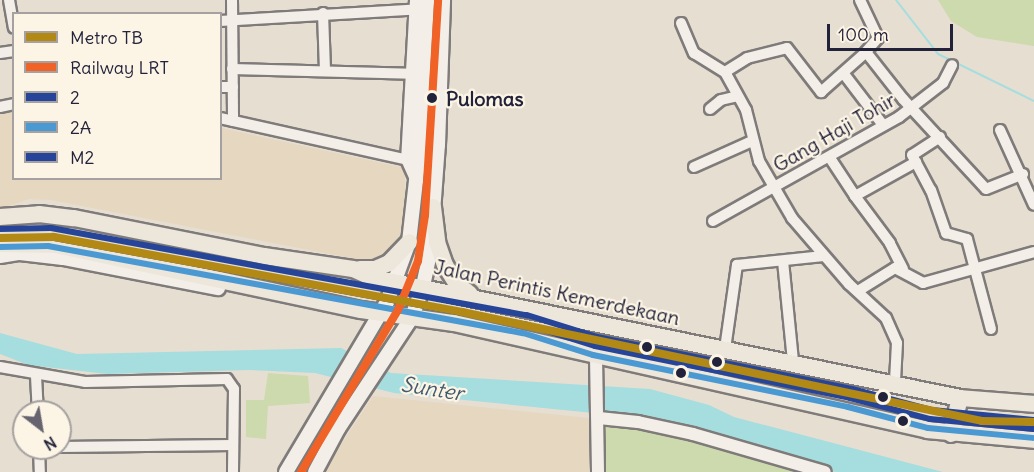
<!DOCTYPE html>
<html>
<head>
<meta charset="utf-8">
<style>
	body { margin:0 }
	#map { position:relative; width:1034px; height:472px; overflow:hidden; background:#e6ded1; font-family:Delius,sans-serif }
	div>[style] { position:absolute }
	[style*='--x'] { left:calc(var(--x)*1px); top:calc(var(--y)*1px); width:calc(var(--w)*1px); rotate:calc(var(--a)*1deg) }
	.built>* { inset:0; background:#e6d7c1 }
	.green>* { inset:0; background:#ccdaad }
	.water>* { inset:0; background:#a6dddf }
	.stream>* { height:2px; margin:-1px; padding:0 1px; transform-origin:1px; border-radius:1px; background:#a6dddf }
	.roads { filter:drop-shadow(2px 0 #7f7b7a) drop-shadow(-2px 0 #7f7b7a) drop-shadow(0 2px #7f7b7a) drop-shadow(0 -2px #7f7b7a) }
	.minor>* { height:10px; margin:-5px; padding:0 5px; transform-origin:5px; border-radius:5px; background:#f3efe8 }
	.tertiary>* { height:12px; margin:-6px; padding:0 6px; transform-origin:6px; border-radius:6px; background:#f3efe8 }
	.secondary>* { height:14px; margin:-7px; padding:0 7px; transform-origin:7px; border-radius:7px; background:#f3efe8 }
	.trunk>* { height:16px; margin:-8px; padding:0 8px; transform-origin:8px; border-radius:8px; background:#ede6db }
	.bus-1>* { height:6px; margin:-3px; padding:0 3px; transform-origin:3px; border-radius:3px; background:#264598 }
	.bus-2>* { height:6px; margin:-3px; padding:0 3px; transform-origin:3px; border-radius:3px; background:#4b99d3 }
	.bus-3>* { height:6px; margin:-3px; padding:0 3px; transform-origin:3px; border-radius:3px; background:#264598 }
	.rail-1>* { height:8px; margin:-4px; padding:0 4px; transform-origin:4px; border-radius:4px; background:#f16227 }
	.metro-1>* { height:8px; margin:-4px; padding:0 4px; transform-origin:4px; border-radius:4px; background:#b28915 }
	.dots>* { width:16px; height:16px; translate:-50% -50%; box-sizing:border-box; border:3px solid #fcf5e5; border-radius:50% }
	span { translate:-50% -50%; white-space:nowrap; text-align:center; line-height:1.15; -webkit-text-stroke:4.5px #fcf5e5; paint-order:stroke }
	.stop-label { font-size:20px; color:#22223b; font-weight:700 }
	.left { translate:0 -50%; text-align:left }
	.street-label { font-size:20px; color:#22223b }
	.water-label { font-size:21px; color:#425a6e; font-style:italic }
	.legend { position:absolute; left:12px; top:12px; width:210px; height:168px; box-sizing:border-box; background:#fcf5e5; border:2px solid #a5a1a1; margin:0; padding:8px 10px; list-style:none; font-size:18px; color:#22223b }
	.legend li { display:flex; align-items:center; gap:12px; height:30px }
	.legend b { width:30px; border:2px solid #a5a1a1 }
	.north { position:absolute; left:12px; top:400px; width:60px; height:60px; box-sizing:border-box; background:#fcf5e5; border:2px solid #a5a1a1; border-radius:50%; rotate:149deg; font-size:16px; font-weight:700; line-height:24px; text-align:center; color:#22223b }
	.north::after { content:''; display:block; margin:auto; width:21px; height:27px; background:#676470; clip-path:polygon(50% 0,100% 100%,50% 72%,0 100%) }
	.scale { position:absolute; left:827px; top:24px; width:126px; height:27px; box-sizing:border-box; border:3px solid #22223b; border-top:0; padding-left:8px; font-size:18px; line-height:21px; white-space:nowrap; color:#22223b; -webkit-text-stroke:4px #fcf5e5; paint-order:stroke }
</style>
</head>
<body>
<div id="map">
	<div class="built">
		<i style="clip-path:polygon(13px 111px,14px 178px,220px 178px,221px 128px,405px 168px,405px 224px,394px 254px,371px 262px,51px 200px,29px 199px,0 209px,0 114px)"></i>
		<i style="clip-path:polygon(373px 396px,589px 418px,589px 472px,323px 472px)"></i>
	</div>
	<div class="green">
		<i style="clip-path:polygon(938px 0,1034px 0,1034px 46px,977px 37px,951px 21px)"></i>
		<i style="clip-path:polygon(268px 373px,308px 376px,310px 403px,268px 406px,266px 439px,246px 437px,246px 400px,264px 400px)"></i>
		<i style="clip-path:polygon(602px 419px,726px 442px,837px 472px,603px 472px)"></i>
	</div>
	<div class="water">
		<i style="clip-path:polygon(0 333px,77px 354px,341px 348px,391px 373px,650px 389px,709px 405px,734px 417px,943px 472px,837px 472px,644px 418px,394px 393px,315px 373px,249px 370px,107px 374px,28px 365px,0 354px)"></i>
	</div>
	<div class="stream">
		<i style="--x:896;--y:0;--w:68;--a:52.1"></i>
		<i style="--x:938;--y:54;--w:107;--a:26.1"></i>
	</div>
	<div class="roads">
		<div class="minor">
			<i style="--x:9;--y:0;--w:28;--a:80"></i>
			<i style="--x:232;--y:0;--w:121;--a:89.5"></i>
			<i style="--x:860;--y:0;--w:42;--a:64.7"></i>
			<i style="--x:878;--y:38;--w:18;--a:131"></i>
			<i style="--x:323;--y:13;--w:57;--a:88"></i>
			<i style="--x:220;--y:21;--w:204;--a:-3.4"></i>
			<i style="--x:681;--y:23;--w:33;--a:67"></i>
			<i style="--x:694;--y:53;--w:36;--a:32"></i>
			<i style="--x:725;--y:72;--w:43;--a:61.1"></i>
			<i style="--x:746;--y:110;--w:53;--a:75.7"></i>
			<i style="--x:759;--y:161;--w:66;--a:59.9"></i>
			<i style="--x:792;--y:218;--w:87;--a:49.2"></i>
			<i style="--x:849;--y:284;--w:50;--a:42.6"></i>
			<i style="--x:886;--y:318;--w:27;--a:66"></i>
			<i style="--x:897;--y:343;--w:39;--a:93"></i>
			<i style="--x:0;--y:53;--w:14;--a:-8"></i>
			<i style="--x:232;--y:69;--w:188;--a:1.5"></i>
			<i style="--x:725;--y:72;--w:26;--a:-32"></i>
			<i style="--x:747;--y:58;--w:41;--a:-14"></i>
			<i style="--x:787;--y:48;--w:56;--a:52.3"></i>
			<i style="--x:821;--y:92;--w:60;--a:-41.6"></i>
			<i style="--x:866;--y:52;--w:60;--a:51.8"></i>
			<i style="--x:903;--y:99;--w:122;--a:47.3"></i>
			<i style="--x:986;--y:189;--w:40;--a:-22"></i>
			<i style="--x:844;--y:74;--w:64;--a:52.6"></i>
			<i style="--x:220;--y:87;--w:13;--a:0"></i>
			<i style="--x:0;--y:107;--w:14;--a:-12"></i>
			<i style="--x:710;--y:109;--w:14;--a:-39"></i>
			<i style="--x:721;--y:100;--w:17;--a:-13"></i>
			<i style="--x:220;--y:118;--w:197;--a:12.6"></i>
			<i style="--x:1000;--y:130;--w:82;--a:65.6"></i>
			<i style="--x:940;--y:137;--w:33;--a:147"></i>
			<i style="--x:912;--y:155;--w:40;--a:62"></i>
			<i style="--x:931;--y:190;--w:46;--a:70.8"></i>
			<i style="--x:946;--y:233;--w:22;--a:16"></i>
			<i style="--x:967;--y:239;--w:93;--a:75.1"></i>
			<i style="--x:830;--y:158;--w:45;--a:56.7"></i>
			<i style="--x:694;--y:167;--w:64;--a:-24.1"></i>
			<i style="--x:713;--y:221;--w:213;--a:-29.2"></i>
			<i style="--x:899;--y:117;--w:56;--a:-37.7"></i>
			<i style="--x:943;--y:83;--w:20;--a:-63"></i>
			<i style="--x:783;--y:261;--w:101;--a:84.3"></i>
			<i style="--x:903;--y:269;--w:29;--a:-117"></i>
			<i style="--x:890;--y:243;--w:59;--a:-126.7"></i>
			<i style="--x:855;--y:196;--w:70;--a:-29.1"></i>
			<i style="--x:858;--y:291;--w:44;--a:-31.9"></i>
			<i style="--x:895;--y:268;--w:32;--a:28"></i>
			<i style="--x:923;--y:283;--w:115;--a:-15.6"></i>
			<i style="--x:725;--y:349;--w:85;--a:-81.9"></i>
			<i style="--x:737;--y:265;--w:87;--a:-5.9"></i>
			<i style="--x:0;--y:367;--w:86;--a:10"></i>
			<i style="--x:85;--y:382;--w:142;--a:-1.2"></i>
			<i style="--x:227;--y:379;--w:12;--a:55"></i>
			<i style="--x:234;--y:389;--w:83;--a:90.7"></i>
			<i style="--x:36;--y:376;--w:36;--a:87"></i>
			<i style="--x:60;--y:447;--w:173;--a:-0.7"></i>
			<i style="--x:39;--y:448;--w:24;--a:88"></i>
		</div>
		<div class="tertiary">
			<i style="--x:416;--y:0;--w:159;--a:93.2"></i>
			<i style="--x:407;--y:159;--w:24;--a:66"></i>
			<i style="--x:596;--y:357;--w:115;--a:89"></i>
			<i style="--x:599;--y:418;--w:39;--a:6"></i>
			<i style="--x:638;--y:422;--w:56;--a:12.3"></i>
			<i style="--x:693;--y:434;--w:137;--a:16.1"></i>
		</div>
		<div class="secondary">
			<i style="--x:0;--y:256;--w:20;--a:-9"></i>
			<i style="--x:20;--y:253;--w:43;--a:6.6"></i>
			<i style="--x:63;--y:258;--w:158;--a:11"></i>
			<i style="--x:286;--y:472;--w:198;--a:-59.3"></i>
			<i style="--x:387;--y:302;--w:64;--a:-69.9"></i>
			<i style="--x:409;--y:242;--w:80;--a:-83.5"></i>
			<i style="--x:418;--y:163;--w:163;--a:-86.8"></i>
			<i style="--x:315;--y:472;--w:49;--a:-61.9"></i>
			<i style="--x:338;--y:429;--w:134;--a:-56.5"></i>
			<i style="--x:412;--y:317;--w:33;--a:-70"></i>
			<i style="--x:423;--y:286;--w:34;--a:-78"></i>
			<i style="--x:430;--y:253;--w:108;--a:-85.8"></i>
			<i style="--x:438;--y:145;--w:145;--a:-88"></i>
		</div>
		<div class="trunk">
			<i style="--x:433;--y:207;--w:35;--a:83"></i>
			<i style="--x:437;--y:242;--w:24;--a:71"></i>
			<i style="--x:445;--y:265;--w:22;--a:58"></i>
			<i style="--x:457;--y:284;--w:16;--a:38"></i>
			<i style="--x:0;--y:217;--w:39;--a:-4"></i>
			<i style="--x:39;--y:214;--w:35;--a:7"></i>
			<i style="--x:74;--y:218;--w:194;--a:11.3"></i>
			<i style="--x:264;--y:256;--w:90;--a:8.3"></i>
			<i style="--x:353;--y:269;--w:22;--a:24"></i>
			<i style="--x:373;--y:278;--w:599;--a:11.55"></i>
			<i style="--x:960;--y:398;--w:74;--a:4.6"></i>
			<i style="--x:0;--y:244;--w:55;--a:1"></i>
			<i style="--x:55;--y:245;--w:313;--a:12"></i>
			<i style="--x:361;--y:310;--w:94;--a:8"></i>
			<i style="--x:454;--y:323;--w:485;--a:12.7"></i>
			<i style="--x:927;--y:430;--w:107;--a:5.3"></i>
			<i style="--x:360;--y:269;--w:15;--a:0"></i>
			<i style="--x:375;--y:269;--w:15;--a:-23"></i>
			<i style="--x:389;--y:263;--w:29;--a:-46"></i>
			<i style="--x:951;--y:434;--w:37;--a:-76"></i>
		</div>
	</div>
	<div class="bus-1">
		<i style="--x:0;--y:238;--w:49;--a:-1.2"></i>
		<i style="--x:49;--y:237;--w:484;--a:10.4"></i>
		<i style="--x:525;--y:324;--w:73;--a:17.4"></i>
		<i style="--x:595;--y:346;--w:260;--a:11.5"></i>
		<i style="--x:850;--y:398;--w:83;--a:14.7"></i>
		<i style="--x:930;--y:419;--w:104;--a:5.5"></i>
	</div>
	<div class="bus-2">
		<i style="--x:0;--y:247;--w:48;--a:-1.2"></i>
		<i style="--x:48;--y:246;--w:483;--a:10.4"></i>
		<i style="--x:523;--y:333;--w:73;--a:17.4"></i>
		<i style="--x:593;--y:355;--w:260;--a:11.5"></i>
		<i style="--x:848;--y:407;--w:83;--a:14.7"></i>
		<i style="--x:928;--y:428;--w:105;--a:5.4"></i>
	</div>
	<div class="bus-3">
		<i style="--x:0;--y:229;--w:51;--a:-1.1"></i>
		<i style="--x:51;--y:228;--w:484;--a:10.4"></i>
		<i style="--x:527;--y:315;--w:73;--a:17.4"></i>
		<i style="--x:597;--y:337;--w:260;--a:11.5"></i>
		<i style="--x:852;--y:389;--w:83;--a:14.7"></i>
		<i style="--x:932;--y:410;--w:102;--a:5.6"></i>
	</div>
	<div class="rail-1">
		<i style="--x:301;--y:472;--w:189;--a:-59.1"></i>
		<i style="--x:398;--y:310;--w:53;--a:-67.8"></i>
		<i style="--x:418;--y:261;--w:47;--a:-81.3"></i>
		<i style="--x:425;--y:215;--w:215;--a:-86.5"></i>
	</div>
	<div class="metro-1">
		<i style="--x:0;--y:238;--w:54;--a:-1.1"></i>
		<i style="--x:54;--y:237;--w:415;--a:10.4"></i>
		<i style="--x:462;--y:312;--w:531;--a:11.84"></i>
		<i style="--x:982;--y:421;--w:52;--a:1.1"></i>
	</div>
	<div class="dots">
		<i style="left:432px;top:98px;background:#22223b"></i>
		<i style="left:647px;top:347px;background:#22223b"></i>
		<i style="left:717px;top:362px;background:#22223b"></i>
		<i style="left:681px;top:373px;background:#22223b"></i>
		<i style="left:883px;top:397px;background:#22223b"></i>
		<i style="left:903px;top:421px;background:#22223b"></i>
	</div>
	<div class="stop-label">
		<span class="left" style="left:446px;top:98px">Pulomas</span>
	</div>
	<div class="street-label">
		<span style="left:834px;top:132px;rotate:-30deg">Gang Haji Tohir</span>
		<span style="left:557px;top:292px;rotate:12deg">Jalan Perintis Kemerdekaan</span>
	</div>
	<div class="water-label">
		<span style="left:432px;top:389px;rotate:9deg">Sunter</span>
	</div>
	<ul class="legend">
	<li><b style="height:8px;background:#b28915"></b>Metro TB</li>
	<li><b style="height:8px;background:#f16227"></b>Railway LRT</li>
	<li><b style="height:8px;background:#264598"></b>2</li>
	<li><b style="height:8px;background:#4b99d3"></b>2A</li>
	<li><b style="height:8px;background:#264598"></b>M2</li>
	</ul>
	<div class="north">N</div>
	<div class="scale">100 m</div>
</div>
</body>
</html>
